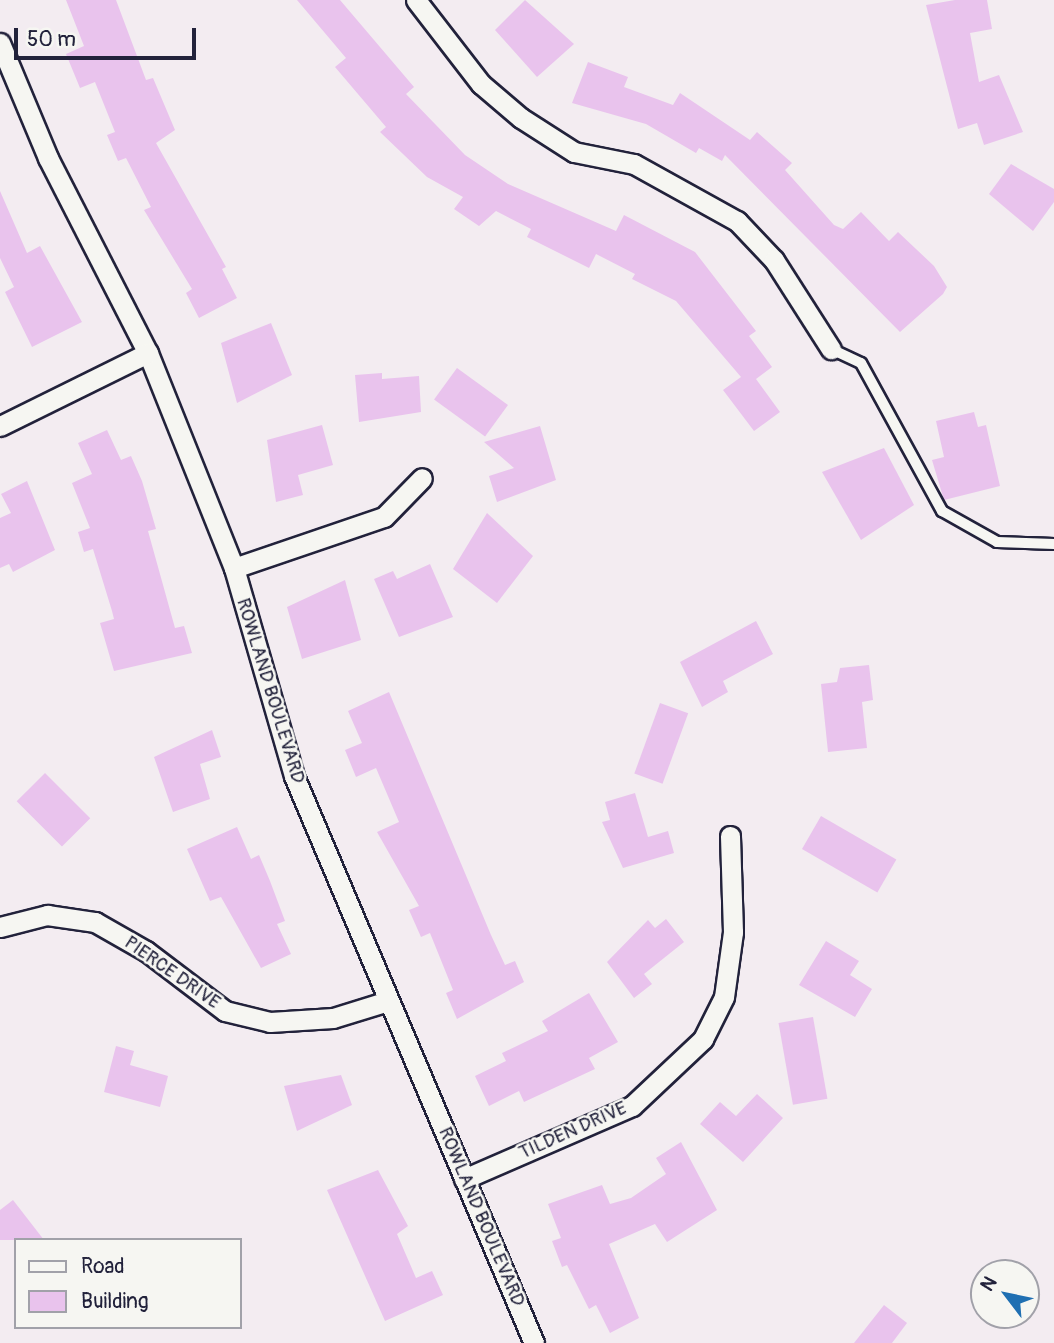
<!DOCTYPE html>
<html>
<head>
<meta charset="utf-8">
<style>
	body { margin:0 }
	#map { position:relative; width:1054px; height:1343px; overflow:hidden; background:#f3ecf1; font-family:Pangolin,sans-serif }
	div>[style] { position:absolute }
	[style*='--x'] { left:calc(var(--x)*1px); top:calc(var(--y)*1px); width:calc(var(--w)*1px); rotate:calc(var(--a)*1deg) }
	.building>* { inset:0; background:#e9c3ed; transform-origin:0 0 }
	.roads { filter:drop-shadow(2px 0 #22223b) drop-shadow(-2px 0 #22223b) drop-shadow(0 2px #22223b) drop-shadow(0 -2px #22223b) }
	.service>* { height:10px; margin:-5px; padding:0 5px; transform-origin:5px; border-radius:5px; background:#f6f6f2 }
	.minor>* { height:19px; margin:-9.5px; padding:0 9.5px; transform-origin:9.5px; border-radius:9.5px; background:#f6f6f2 }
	span { translate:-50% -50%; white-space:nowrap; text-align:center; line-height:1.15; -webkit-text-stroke:5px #f6f6f2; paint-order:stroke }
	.street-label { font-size:19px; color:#22223b }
	.legend { position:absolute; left:14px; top:1238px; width:228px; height:91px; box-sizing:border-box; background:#f6f6f2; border:2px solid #a1a1a9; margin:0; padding:9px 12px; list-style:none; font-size:21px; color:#22223b }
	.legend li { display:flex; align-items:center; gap:14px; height:35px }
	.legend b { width:35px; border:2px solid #a1a1a9 }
	.north { position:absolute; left:970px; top:1259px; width:70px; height:70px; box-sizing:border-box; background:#f6f6f2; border:2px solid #a1a1a9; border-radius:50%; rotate:302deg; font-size:19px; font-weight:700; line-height:28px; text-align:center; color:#22223b }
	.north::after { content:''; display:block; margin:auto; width:24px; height:32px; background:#1f6fb2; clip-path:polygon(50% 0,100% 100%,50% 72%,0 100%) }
	.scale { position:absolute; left:14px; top:28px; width:182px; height:32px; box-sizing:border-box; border:4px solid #22223b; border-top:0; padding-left:9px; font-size:21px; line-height:24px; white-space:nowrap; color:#22223b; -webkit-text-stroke:5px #f6f6f2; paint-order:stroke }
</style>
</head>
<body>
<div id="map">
	<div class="building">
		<i style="clip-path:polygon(66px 0,116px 0,146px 80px,153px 78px,175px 130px,156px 143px,226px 267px,222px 269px,237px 298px,199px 318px,186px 293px,192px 289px,144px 210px,151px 207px,126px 158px,118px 161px,107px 135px,115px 132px,95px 82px,80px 88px,66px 54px,84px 46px)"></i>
		<i style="clip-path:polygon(297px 0,340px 0,414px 87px,406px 94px,465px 155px,508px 184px,616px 231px,624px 215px,695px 252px,756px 331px,749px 336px,772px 367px,756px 379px,780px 412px,754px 431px,723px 390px,741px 377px,676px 301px,632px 279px,635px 274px,596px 254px,589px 268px,527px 237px,531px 229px,496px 211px,479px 226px,454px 209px,463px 197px,427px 177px,380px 132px,386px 127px,335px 67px,346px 58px)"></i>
		<i style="clip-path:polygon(525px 0,574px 44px,537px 77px,495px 30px)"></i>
		<i style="clip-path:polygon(955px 0,987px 0,992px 29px,970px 33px,979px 82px,999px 75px,1023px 132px,984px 145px,977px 123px,958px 129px,926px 5px)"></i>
		<i style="clip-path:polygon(588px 62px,628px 77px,624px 87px,673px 105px,680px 93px,750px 140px,757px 132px,792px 163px,785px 170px,834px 225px,843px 229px,861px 212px,889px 241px,898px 232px,934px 266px,947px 287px,943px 294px,900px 332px,725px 155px,722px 161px,699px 148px,696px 153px,646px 124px,572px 103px)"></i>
		<i style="clip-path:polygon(1011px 164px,1054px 189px,1054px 202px,1033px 231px,989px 194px)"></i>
		<i style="clip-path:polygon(0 191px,27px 253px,40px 246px,82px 322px,32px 347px,5px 292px,14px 287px,0 258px)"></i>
		<i style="clip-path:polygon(271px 323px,292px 375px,237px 403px,221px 343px)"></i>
		<i style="left:457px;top:368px;width:63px;height:39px;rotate:36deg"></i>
		<i style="clip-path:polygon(382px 373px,382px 379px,419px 376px,421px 412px,359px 422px,355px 375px)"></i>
		<i style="clip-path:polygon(974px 412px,978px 427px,986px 425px,1000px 486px,944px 500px,932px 460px,944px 457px,936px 421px)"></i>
		<i style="clip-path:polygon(322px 425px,333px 465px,298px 475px,303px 495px,276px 502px,267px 440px)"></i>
		<i style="clip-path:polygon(540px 426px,556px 480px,497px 502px,489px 476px,514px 468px,484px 442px)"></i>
		<i style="clip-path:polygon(107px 430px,121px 460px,131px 456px,142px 481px,156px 529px,148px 531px,175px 628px,184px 626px,192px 653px,114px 671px,100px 623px,114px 619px,112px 611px,93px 549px,84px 552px,78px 532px,90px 528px,72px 483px,92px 474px,78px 443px)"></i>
		<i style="clip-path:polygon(884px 448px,914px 505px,861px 540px,822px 472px)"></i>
		<i style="clip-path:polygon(27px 481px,55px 550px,13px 572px,9px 564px,0 568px,0 518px,11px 513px,1px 494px)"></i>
		<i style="clip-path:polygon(487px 513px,533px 556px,497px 603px,453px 569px)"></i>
		<i style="clip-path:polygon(430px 564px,453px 617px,399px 637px,374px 579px,393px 571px,397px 579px)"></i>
		<i style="clip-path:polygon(345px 580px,361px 640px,302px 659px,287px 607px)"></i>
		<i style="clip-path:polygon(756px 621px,773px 654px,723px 681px,728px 692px,702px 707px,680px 662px)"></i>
		<i style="clip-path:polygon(869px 665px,873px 700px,862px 702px,867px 748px,828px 752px,821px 684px,837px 682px,840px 668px)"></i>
		<i style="clip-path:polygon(389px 692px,491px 935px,505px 965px,515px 961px,524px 982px,457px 1019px,446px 993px,453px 990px,430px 933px,421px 937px,409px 910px,419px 906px,377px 832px,399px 822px,376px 768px,356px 777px,345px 750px,362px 743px,348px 711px)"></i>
		<i style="left:660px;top:703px;width:30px;height:75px;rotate:20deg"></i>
		<i style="clip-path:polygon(212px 730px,221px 757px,200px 764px,210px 799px,173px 812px,154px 757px)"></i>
		<i style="left:45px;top:773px;width:64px;height:40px;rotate:45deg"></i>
		<i style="clip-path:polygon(635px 793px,648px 837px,668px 831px,674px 853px,623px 868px,602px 822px,610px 820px,605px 802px)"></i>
		<i style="left:821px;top:816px;width:87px;height:38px;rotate:30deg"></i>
		<i style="clip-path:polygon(237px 827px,251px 859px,259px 855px,270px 881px,285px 921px,277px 924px,291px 954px,261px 968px,221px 897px,210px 901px,187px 849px)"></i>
		<i style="clip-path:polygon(666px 919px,684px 942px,644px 974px,652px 984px,634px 998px,607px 962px,648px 920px,655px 928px)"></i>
		<i style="clip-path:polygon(826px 941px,859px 961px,850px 975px,872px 989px,855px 1017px,799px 985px)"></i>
		<i style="clip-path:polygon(589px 993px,618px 1042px,589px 1058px,595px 1069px,524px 1102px,519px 1091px,489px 1106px,475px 1076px,506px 1061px,502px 1053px,548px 1031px,542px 1021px)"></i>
		<i style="left:813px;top:1017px;width:83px;height:35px;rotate:80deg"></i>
		<i style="clip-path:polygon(116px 1046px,134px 1051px,130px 1065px,168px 1076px,160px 1107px,104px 1092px)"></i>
		<i style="clip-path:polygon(341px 1075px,352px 1105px,297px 1131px,284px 1086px)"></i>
		<i style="clip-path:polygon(757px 1094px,783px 1118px,743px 1162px,700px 1124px,720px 1102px,736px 1116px)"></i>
		<i style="clip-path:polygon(681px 1142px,717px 1210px,667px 1242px,655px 1224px,609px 1244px,639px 1318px,610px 1333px,596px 1305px,589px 1309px,567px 1265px,562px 1267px,552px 1241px,561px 1238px,548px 1204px,602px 1185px,610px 1204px,631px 1198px,666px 1174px,656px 1158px)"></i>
		<i style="clip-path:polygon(378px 1170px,408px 1226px,397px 1234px,416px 1278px,432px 1271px,443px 1295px,385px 1321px,327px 1190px)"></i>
		<i style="clip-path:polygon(13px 1200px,44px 1240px,0 1240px,0 1210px)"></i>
		<i style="clip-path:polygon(884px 1305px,907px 1323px,892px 1343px,854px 1343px)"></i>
	</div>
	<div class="roads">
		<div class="service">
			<i style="--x:831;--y:349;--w:33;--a:25"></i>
			<i style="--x:861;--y:363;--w:169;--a:61.3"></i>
			<i style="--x:942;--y:511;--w:63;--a:29.4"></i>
			<i style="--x:997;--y:542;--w:57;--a:2"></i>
		</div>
		<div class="minor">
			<i style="--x:416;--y:0;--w:106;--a:52.3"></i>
			<i style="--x:481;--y:84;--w:52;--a:40.4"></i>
			<i style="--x:521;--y:118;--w:63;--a:32.7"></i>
			<i style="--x:574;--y:152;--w:61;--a:11.3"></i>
			<i style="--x:634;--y:164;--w:118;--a:29"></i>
			<i style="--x:737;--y:221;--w:54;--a:46.5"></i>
			<i style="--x:774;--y:260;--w:106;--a:57.4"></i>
			<i style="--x:0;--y:43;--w:125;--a:67.3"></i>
			<i style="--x:48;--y:158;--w:219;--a:62.9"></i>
			<i style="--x:148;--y:353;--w:232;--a:68.2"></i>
			<i style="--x:234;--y:568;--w:216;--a:73.9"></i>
			<i style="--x:294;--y:776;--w:616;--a:67.06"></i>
			<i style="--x:0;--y:426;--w:165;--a:-26.3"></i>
			<i style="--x:234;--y:568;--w:158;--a:-18.8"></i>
			<i style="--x:384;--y:517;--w:54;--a:-45.7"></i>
			<i style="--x:0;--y:927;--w:49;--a:-14.3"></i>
			<i style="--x:47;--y:915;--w:49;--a:8.3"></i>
			<i style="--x:95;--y:922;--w:59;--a:29.6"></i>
			<i style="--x:146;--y:951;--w:99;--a:37.2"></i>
			<i style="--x:225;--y:1011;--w:46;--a:13.7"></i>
			<i style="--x:270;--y:1022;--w:63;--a:-3.6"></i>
			<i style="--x:333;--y:1018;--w:58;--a:-17.2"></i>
			<i style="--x:464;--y:1179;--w:183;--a:-23.5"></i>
			<i style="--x:632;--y:1106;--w:98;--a:-43.3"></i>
			<i style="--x:703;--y:1039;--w:47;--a:-63.4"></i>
			<i style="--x:724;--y:997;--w:66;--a:-82.1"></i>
			<i style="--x:733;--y:932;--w:96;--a:-91.8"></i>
		</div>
	</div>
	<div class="street-label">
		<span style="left:270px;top:691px;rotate:73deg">ROWLAND BOULEVARD</span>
		<span style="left:172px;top:973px;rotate:35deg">PIERCE DRIVE</span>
		<span style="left:573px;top:1131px;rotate:-24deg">TILDEN DRIVE</span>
		<span style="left:481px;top:1217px;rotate:67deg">ROWLAND BOULEVARD</span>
	</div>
	<ul class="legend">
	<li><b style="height:9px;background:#f6f6f2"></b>Road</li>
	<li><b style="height:19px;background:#e9c3ed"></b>Building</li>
	</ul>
	<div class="north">N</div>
	<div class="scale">50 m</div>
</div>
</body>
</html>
